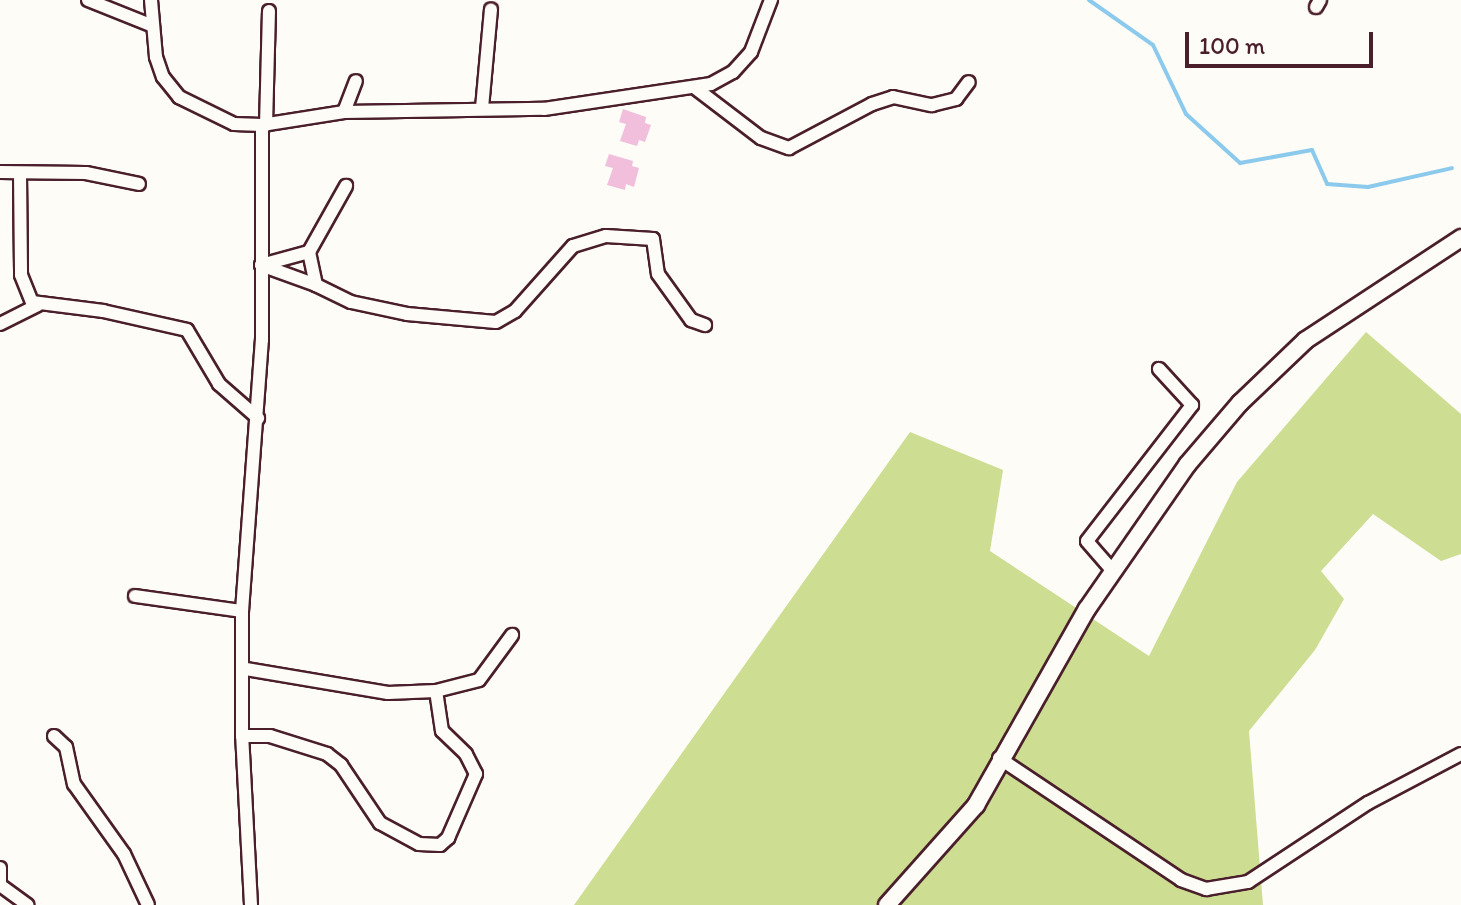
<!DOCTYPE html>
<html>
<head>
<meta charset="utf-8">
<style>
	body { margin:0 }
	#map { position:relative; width:1461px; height:905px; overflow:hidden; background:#fdfcf7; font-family:Itim,sans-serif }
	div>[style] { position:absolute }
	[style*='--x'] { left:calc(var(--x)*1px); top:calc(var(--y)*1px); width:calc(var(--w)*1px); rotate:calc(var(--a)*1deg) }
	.green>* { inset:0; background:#cddd91 }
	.stream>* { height:4px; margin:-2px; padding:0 2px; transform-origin:2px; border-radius:2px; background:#8bcaec }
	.building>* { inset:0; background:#f1bedc }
	.roads { filter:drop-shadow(2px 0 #4a1f2b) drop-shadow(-2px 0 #4a1f2b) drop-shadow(0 2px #4a1f2b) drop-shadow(0 -2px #4a1f2b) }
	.minor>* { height:12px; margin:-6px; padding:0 6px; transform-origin:6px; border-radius:6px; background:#fdfcf7 }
	.major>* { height:16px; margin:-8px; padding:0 8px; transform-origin:8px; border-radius:8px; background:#fdfcf7 }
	span { translate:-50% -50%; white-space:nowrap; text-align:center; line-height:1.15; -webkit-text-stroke:8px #fdfcf7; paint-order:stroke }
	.scale { position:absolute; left:1185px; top:32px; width:188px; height:36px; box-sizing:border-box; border:4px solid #4a1f2b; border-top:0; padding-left:10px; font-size:24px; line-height:28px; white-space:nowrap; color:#4a1f2b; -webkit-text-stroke:6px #fdfcf7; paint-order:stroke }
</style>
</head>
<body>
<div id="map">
	<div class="green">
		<i style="clip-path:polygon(1366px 332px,1461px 414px,1461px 554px,1441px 561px,1373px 514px,1321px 571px,1344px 599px,1315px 650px,1249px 731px,1263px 905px,574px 905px,910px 432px,1003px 470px,990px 551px,1149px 656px,1237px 482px)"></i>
	</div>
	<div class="stream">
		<i style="--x:1089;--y:0;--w:78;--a:35.1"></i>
		<i style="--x:1153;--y:45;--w:76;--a:64.4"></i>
		<i style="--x:1186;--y:114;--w:73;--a:42.2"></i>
		<i style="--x:1240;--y:163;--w:73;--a:-10.2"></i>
		<i style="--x:1312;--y:150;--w:37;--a:66"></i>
		<i style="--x:1327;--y:184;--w:41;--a:4.2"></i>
		<i style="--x:1368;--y:187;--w:86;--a:-12.7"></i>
	</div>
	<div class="building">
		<i style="clip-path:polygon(623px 109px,646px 117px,645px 123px,651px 125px,645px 142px,639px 140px,637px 146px,620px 141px,626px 124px,619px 122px)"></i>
		<i style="clip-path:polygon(609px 154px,633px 161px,632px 166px,639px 168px,634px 187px,626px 184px,625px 190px,607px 185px,613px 168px,605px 166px)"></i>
	</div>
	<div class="roads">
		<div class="minor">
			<i style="--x:88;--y:0;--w:70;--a:21.8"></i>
			<i style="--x:151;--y:0;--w:57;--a:85"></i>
			<i style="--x:156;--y:57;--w:21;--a:71"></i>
			<i style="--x:163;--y:77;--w:26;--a:51"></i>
			<i style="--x:179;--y:97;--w:61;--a:26.1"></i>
			<i style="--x:234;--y:124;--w:28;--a:2"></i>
			<i style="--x:262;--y:125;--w:83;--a:-9"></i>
			<i style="--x:344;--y:112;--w:200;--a:-0.9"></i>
			<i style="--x:544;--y:109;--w:169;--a:-8.5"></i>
			<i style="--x:711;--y:84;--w:25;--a:-29"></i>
			<i style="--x:733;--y:72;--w:27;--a:-48"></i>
			<i style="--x:751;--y:52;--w:56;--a:-69"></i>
			<i style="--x:1316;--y:7;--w:8;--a:-60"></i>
			<i style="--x:694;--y:87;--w:84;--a:37.3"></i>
			<i style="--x:761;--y:138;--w:30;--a:20"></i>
			<i style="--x:789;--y:148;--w:94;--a:-27.9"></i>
			<i style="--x:872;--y:104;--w:22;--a:-18"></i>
			<i style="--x:893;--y:97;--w:40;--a:12"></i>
			<i style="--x:932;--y:105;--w:25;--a:-14"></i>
			<i style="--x:956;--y:99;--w:21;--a:-53"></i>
			<i style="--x:482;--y:108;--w:99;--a:-84.8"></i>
			<i style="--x:344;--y:112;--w:33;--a:-69"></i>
			<i style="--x:266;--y:125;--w:114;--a:-88.5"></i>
			<i style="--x:0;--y:172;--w:86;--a:0.7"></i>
			<i style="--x:86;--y:173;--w:54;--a:11.7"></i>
			<i style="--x:20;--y:174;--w:101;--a:89.4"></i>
			<i style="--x:21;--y:275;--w:29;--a:68"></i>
			<i style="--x:32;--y:302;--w:72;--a:7.2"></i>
			<i style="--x:103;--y:311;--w:86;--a:12.7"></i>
			<i style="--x:187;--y:330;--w:63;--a:59.3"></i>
			<i style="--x:219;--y:384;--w:52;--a:41.1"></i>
			<i style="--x:309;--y:252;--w:76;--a:-60.7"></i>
			<i style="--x:261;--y:265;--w:50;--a:-15.2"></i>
			<i style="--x:309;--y:252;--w:34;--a:78"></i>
			<i style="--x:316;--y:285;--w:39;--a:26"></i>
			<i style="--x:351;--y:302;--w:57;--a:12.1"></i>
			<i style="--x:407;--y:314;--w:89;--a:5.1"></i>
			<i style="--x:496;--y:322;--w:22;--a:-30"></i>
			<i style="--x:515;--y:311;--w:87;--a:-48.3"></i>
			<i style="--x:573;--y:246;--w:34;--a:-17"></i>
			<i style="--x:606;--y:236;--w:47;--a:3.7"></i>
			<i style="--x:653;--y:239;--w:35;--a:82"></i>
			<i style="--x:658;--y:274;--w:57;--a:54.3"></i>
			<i style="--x:691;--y:320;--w:15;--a:20"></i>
			<i style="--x:261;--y:265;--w:59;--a:20"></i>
			<i style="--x:0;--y:324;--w:42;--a:-26.6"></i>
			<i style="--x:1112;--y:570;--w:38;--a:-131"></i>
			<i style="--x:1087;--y:541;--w:172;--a:-52.3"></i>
			<i style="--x:1192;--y:405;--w:49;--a:-132.5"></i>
			<i style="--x:135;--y:596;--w:108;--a:8"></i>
			<i style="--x:246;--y:669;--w:144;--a:9.6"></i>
			<i style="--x:388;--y:693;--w:48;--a:-2.4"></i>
			<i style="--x:436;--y:691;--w:44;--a:-14.3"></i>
			<i style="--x:479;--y:680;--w:56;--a:-53.7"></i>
			<i style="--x:54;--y:736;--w:16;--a:43"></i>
			<i style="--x:66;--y:747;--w:38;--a:78"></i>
			<i style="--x:74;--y:784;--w:86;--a:54.5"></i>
			<i style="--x:124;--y:854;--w:56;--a:64.8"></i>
			<i style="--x:242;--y:736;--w:28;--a:0"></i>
			<i style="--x:270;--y:736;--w:60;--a:17.5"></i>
			<i style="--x:327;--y:754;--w:18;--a:38"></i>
			<i style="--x:341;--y:765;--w:70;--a:56.1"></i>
			<i style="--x:380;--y:823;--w:44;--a:28.3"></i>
			<i style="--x:419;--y:844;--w:21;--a:3"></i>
			<i style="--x:440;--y:845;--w:11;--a:-41"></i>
			<i style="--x:448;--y:838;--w:70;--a:-66.4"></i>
			<i style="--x:476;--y:774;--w:22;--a:-117"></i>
			<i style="--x:466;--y:754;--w:33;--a:-136"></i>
			<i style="--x:442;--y:731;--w:40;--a:-98.5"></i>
			<i style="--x:999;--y:758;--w:219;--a:33.8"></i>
			<i style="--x:1181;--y:880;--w:27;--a:20"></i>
			<i style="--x:1206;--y:889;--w:43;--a:-9.5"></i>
			<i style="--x:1248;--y:882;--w:144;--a:-33.4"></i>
			<i style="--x:1368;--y:803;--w:105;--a:-27.8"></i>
			<i style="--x:0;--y:868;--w:16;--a:90"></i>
			<i style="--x:0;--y:885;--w:34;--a:36"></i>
			<i style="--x:251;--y:905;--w:169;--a:-93"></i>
			<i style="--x:242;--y:736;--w:125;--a:-90"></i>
			<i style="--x:242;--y:611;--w:272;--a:-85.8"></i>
			<i style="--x:262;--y:340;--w:215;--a:-90"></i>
		</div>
		<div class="major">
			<i style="--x:887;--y:905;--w:134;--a:-48.3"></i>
			<i style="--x:976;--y:805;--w:225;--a:-60.5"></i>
			<i style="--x:1087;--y:609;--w:175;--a:-55.2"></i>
			<i style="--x:1187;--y:465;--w:82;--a:-49.5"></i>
			<i style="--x:1240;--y:403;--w:91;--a:-43.7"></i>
			<i style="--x:1306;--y:340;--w:186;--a:-33.3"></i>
		</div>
	</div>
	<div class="scale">100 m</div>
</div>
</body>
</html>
